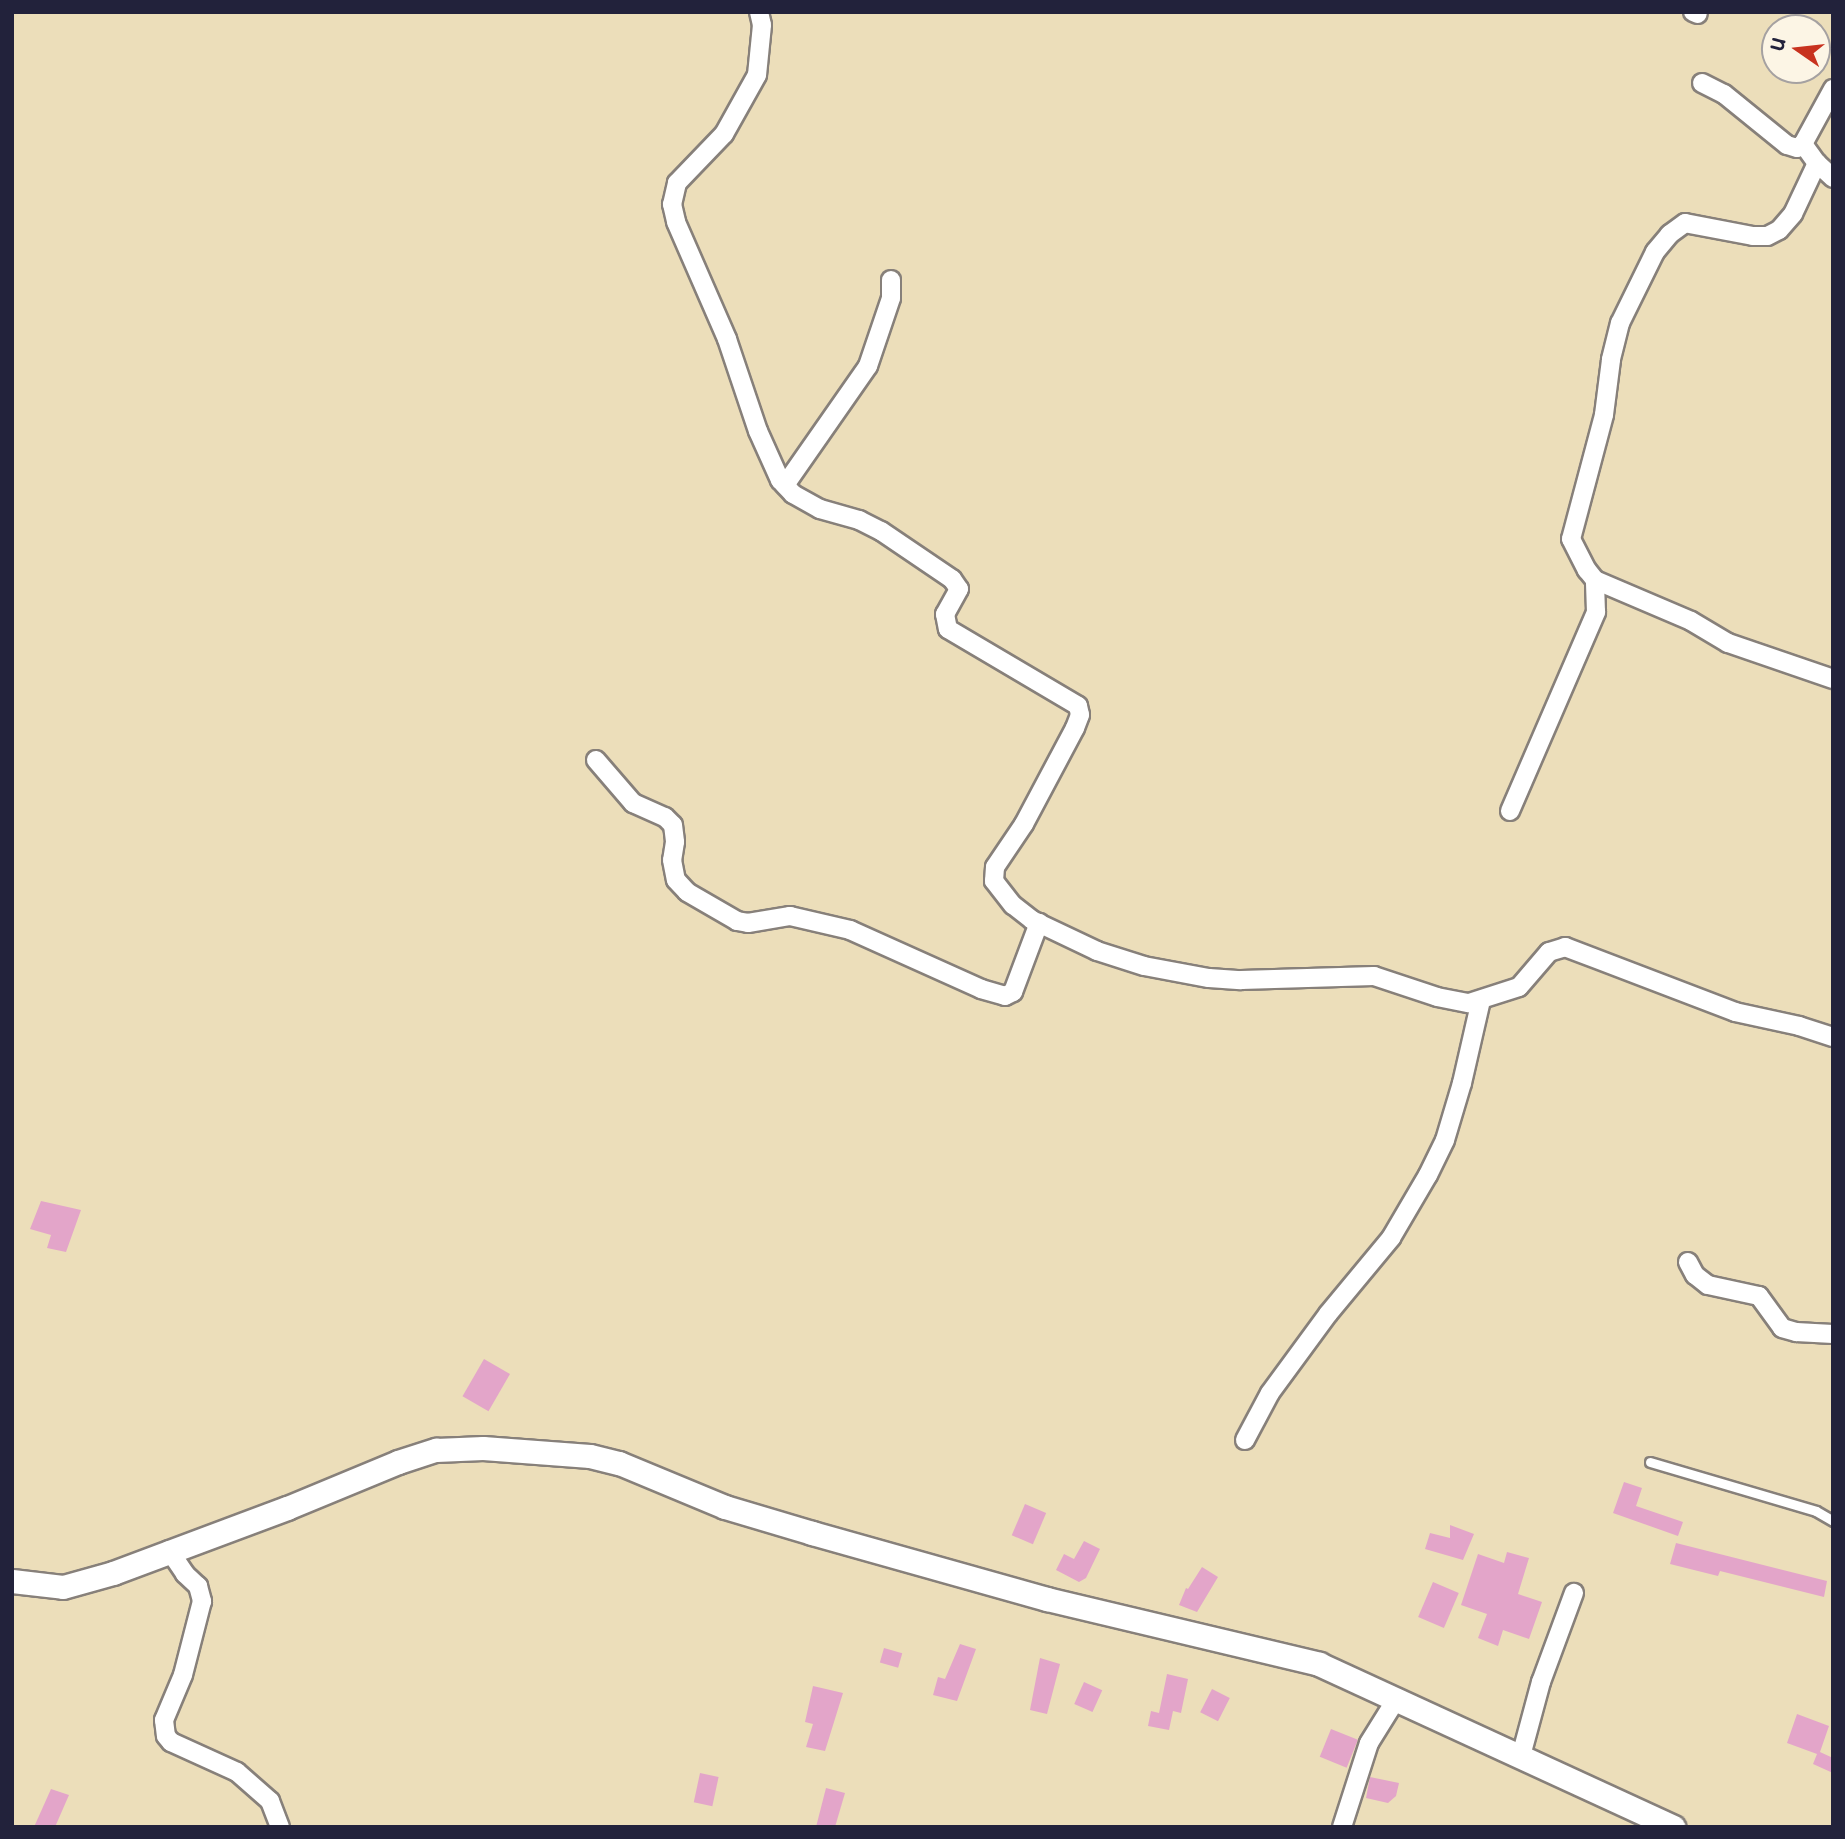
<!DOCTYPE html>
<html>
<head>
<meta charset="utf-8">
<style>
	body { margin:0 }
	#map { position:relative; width:1845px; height:1839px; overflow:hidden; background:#ecdeba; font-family:Mali,sans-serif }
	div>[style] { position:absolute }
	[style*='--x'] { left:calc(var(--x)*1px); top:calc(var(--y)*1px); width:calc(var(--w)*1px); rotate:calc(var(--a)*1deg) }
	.building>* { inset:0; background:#e3a5c9; transform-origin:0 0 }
	.roads { filter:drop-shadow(2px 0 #87807a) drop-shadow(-2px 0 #87807a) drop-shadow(0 2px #87807a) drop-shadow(0 -2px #87807a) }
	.service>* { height:9px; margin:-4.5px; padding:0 4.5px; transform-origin:4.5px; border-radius:4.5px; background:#fff }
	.minor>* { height:18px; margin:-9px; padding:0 9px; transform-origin:9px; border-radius:9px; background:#fff }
	.tertiary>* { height:23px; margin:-11.5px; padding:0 11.5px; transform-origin:11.5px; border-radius:11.5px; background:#fff }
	span { translate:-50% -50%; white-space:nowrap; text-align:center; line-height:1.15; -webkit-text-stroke:5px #fcf5e5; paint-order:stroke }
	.frame { position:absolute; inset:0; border:14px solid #22223b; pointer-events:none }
	.north { position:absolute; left:1761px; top:14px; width:70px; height:70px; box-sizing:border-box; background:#fcf5e5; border:2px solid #a5a1a1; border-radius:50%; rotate:284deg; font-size:19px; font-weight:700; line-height:28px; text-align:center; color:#22223b }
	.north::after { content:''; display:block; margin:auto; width:24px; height:32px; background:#c8321e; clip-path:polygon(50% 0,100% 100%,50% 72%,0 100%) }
</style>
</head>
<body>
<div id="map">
	<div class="building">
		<i style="clip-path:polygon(41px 1201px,81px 1210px,66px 1252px,47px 1248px,51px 1235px,30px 1229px)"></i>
		<i style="left:484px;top:1359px;width:30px;height:43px;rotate:30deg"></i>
		<i style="clip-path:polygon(1624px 1482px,1642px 1488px,1636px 1506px,1683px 1522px,1678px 1536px,1613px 1513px)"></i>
		<i style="left:1025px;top:1504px;width:23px;height:34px;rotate:23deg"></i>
		<i style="clip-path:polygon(1450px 1525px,1474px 1534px,1463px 1560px,1425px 1549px,1430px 1533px,1450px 1538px)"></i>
		<i style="clip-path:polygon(1084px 1541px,1100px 1549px,1086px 1578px,1079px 1582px,1056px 1570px,1064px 1554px,1074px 1559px)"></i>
		<i style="clip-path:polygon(1676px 1543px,1827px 1581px,1824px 1597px,1720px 1571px,1718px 1576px,1670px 1564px)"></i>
		<i style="clip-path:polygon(1507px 1552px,1529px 1558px,1518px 1594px,1542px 1602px,1529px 1639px,1503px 1630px,1498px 1646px,1478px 1638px,1487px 1614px,1461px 1605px,1478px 1554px,1504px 1563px)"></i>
		<i style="clip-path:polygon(1202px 1567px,1218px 1577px,1197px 1612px,1179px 1605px,1186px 1588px,1188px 1589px)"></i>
		<i style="left:1433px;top:1582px;width:28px;height:38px;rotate:23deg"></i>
		<i style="clip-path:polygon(960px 1644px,976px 1649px,957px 1701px,933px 1695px,938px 1677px,945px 1679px)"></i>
		<i style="left:884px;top:1648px;width:19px;height:15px;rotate:16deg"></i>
		<i style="clip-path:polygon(1040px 1658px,1060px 1664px,1047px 1714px,1030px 1710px)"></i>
		<i style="clip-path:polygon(1167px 1674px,1188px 1679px,1181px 1713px,1173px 1711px,1169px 1730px,1148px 1726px,1151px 1711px,1159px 1713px)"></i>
		<i style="left:1084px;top:1682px;width:20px;height:24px;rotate:24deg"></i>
		<i style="clip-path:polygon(813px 1686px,843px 1693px,825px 1751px,806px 1747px,813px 1724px,805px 1722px)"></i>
		<i style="left:1212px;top:1689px;width:20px;height:26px;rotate:27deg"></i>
		<i style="clip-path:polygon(1797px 1714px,1829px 1726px,1820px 1752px,1833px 1758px,1833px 1773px,1813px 1764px,1817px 1754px,1787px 1743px)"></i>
		<i style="left:1331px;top:1729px;width:29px;height:30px;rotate:22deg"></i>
		<i style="left:700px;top:1773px;width:19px;height:30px;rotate:12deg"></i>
		<i style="clip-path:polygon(1370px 1777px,1399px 1783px,1396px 1796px,1388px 1803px,1366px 1798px)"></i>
		<i style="clip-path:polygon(826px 1788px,845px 1793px,835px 1827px,816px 1827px)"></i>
		<i style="clip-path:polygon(51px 1789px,69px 1795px,55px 1827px,34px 1827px)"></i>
	</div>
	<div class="roads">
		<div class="service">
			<i style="--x:1650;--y:1462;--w:173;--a:16.4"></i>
			<i style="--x:1816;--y:1511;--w:20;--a:30"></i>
		</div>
		<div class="minor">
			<i style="--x:759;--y:12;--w:13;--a:77"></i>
			<i style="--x:762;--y:25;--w:50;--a:95.7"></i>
			<i style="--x:757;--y:75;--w:68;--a:119.2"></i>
			<i style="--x:724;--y:134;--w:68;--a:133.8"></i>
			<i style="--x:677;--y:183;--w:22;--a:103"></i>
			<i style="--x:672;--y:204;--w:18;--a:77"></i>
			<i style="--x:676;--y:222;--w:128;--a:66.4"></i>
			<i style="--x:727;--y:339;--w:97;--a:71.4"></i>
			<i style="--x:758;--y:431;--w:54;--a:65.8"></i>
			<i style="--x:780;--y:480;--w:19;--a:47"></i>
			<i style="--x:793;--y:494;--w:31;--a:29"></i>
			<i style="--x:820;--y:509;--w:41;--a:15.8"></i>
			<i style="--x:859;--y:520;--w:25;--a:27"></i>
			<i style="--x:881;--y:531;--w:86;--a:34.1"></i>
			<i style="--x:952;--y:579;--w:12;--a:55"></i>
			<i style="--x:959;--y:589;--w:29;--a:119"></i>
			<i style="--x:945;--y:614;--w:15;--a:79"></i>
			<i style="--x:948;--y:629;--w:151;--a:30.6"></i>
			<i style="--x:1078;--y:706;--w:9;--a:77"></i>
			<i style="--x:1080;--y:715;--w:14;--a:111"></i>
			<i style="--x:1075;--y:728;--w:109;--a:118"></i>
			<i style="--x:1024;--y:824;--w:52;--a:124"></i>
			<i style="--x:995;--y:867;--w:14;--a:94"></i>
			<i style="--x:994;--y:881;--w:31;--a:52"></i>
			<i style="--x:1013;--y:905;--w:24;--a:38"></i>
			<i style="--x:1032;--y:920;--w:72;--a:25.5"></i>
			<i style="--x:1097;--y:951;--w:49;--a:17.7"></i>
			<i style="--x:1144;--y:966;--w:66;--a:10.5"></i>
			<i style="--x:1209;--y:978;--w:32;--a:4"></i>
			<i style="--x:1241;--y:980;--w:133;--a:-1.7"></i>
			<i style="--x:1374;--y:976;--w:66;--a:18.4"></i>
			<i style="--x:1437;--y:997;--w:33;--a:11"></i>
			<i style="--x:1469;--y:1003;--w:52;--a:-17.7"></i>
			<i style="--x:1519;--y:987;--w:46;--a:-49.4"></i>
			<i style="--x:1549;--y:952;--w:17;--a:-17"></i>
			<i style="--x:1565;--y:947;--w:182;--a:20.9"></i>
			<i style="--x:1735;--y:1012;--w:66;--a:12.3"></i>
			<i style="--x:1799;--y:1026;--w:36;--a:18"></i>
			<i style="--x:1693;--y:12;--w:5;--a:22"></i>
			<i style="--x:1702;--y:83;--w:25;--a:27"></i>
			<i style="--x:1724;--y:94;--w:81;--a:39"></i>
			<i style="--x:1787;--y:145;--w:10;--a:17"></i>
			<i style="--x:1797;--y:148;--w:7;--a:-34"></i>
			<i style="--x:1833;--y:89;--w:63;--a:118.6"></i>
			<i style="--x:1803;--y:144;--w:24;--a:54"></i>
			<i style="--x:1817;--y:163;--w:56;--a:115.2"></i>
			<i style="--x:1793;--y:214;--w:21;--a:131"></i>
			<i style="--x:1779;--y:230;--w:13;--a:153"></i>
			<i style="--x:1767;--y:236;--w:14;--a:180"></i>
			<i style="--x:1753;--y:236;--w:69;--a:-169.2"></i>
			<i style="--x:1685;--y:223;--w:19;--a:144"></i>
			<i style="--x:1670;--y:234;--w:23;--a:130"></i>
			<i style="--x:1655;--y:252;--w:79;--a:116.2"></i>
			<i style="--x:1620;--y:323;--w:38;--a:104"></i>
			<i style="--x:1611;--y:360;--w:55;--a:97.3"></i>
			<i style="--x:1604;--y:415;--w:128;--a:104.9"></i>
			<i style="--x:1571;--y:539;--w:35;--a:63"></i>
			<i style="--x:1587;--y:570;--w:13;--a:51"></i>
			<i style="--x:1595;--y:580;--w:104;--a:23.1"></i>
			<i style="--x:1691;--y:621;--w:43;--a:30.7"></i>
			<i style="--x:1728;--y:643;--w:111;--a:18.9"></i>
			<i style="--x:1817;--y:163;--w:22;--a:43"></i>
			<i style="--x:785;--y:485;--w:145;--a:-55.1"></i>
			<i style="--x:868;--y:366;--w:72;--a:-71.3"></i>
			<i style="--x:891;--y:298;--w:18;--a:-90"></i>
			<i style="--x:596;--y:760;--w:57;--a:49.3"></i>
			<i style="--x:633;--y:803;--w:35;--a:24"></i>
			<i style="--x:665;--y:817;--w:11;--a:45"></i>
			<i style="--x:673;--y:825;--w:17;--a:83"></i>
			<i style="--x:675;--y:842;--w:18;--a:99"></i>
			<i style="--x:672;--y:860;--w:20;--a:79"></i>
			<i style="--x:676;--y:880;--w:16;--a:47"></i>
			<i style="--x:687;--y:892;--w:58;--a:30.1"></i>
			<i style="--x:737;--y:921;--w:11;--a:10"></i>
			<i style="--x:748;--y:923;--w:43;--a:-9.5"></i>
			<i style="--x:790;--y:916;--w:62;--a:13.1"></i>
			<i style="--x:850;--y:930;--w:144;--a:24.2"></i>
			<i style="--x:981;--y:989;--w:25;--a:16"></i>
			<i style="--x:1005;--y:996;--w:9;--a:-27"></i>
			<i style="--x:1013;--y:992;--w:74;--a:-69.4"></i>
			<i style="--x:1510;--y:811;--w:217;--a:-66.6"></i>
			<i style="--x:1596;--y:612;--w:32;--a:-92"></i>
			<i style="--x:1688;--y:1262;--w:15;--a:62"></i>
			<i style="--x:1695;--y:1275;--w:16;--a:38"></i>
			<i style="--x:1708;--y:1285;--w:52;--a:12.2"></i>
			<i style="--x:1759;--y:1296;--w:39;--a:54"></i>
			<i style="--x:1782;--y:1328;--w:15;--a:16"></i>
			<i style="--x:1796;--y:1332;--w:37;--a:3"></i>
			<i style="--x:1245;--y:1440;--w:53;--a:-62"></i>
			<i style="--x:1270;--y:1393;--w:98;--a:-53.7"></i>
			<i style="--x:1328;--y:1314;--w:99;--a:-50.3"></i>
			<i style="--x:1391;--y:1238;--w:73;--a:-59.6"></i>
			<i style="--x:1428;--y:1175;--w:39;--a:-64"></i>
			<i style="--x:1445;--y:1140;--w:59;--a:-73.4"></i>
			<i style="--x:1462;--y:1083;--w:85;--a:-77.1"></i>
			<i style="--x:169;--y:1550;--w:29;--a:56"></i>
			<i style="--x:185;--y:1574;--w:18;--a:43"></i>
			<i style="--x:198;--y:1586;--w:16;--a:75"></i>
			<i style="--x:202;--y:1601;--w:76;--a:104.4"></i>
			<i style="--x:183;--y:1675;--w:49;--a:112.9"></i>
			<i style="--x:164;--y:1720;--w:16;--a:83"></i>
			<i style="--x:166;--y:1736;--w:8;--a:50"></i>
			<i style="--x:171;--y:1742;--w:72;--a:24.4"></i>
			<i style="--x:237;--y:1772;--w:44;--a:41.3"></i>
			<i style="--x:270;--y:1801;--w:28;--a:69"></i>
			<i style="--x:1521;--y:1756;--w:77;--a:-74.9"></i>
			<i style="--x:1541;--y:1682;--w:95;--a:-69.7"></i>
			<i style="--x:1342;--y:1827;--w:88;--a:-72.2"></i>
			<i style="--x:1369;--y:1743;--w:53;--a:-58.1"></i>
		</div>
		<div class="tertiary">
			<i style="--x:12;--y:1581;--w:51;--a:6.7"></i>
			<i style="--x:63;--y:1587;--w:52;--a:-15.6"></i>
			<i style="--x:113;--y:1573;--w:186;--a:-20.5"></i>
			<i style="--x:287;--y:1508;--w:120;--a:-22.5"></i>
			<i style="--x:398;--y:1462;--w:40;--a:-18"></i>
			<i style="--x:436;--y:1450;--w:47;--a:-2.4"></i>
			<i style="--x:483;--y:1448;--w:107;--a:4.3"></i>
			<i style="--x:590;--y:1456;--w:30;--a:14"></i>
			<i style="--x:619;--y:1463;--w:115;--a:22.5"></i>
			<i style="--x:725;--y:1507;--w:91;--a:16.6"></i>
			<i style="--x:812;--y:1533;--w:244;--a:15.7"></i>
			<i style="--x:1047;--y:1599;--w:280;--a:13.4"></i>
			<i style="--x:1319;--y:1664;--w:390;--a:24.7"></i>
		</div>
	</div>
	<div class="frame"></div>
	<div class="north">U</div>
</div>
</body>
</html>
